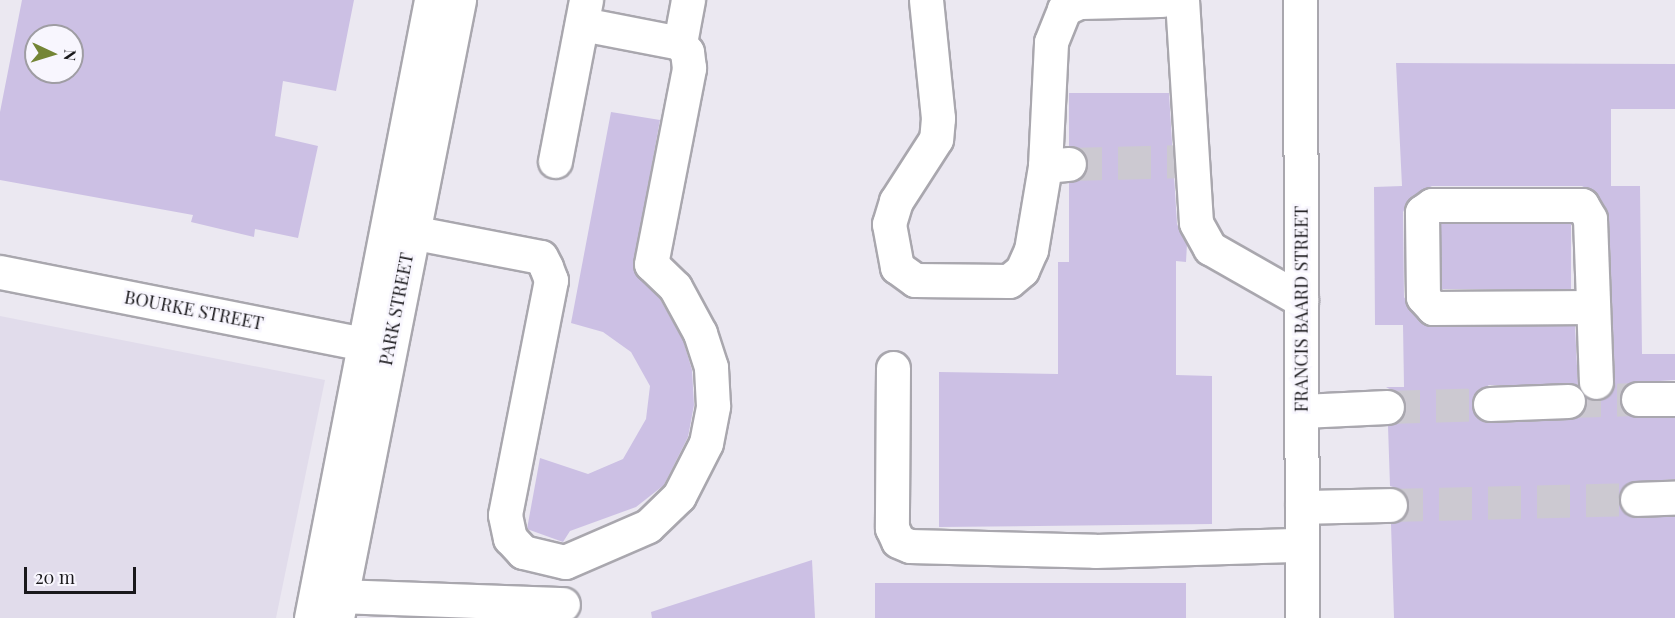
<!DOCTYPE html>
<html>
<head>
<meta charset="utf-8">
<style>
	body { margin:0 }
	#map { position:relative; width:1675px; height:618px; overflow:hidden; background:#ebe8f1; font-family:"Playfair Display",serif }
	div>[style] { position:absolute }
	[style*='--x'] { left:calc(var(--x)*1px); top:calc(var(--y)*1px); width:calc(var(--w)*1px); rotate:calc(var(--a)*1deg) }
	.built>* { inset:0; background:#e1dceb }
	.building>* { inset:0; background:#ccc0e4; transform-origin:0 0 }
	.minor-tunnel>* { height:33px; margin-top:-16.5px; transform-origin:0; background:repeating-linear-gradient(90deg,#ccc9d1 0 33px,transparent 0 49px) }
	.roads { filter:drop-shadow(2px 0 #a9a7ae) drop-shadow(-2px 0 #a9a7ae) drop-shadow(0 2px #a9a7ae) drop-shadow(0 -2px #a9a7ae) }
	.minor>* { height:33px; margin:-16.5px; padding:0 16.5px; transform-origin:16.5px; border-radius:16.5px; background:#fff }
	.major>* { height:33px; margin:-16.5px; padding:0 16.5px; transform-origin:16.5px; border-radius:16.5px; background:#fff }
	span { translate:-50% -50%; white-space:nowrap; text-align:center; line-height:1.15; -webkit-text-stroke:5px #f8f6fe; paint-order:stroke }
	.street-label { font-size:18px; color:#19181b }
	.north { position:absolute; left:24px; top:24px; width:60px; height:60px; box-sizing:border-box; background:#f8f6fe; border:2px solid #9f9da3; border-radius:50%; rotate:94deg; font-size:16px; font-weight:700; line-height:24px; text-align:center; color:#19181b }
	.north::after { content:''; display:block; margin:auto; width:21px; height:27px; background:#748535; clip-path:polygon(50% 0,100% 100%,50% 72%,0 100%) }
	.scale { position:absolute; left:24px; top:567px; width:112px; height:27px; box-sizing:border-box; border:3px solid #19181b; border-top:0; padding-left:8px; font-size:18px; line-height:21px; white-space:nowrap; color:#19181b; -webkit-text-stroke:4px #f8f6fe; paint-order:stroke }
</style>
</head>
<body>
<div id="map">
	<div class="built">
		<i style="clip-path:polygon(0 316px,325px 380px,276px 618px,0 618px)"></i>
	</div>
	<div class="building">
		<i style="clip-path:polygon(evenodd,22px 0,354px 0,336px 91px,283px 81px,275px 136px,318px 146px,298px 238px,255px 229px,254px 237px,191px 222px,193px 215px,0 180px,0 112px,22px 0,36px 36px,72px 36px,72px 72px,36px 72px,36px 36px)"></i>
		<i style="clip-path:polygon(evenodd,1396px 63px,1675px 64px,1675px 109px,1611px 109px,1611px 186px,1640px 186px,1642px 354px,1675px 354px,1675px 380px,1629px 383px,1619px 398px,1629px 415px,1675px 418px,1675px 479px,1628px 483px,1618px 500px,1629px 516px,1675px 517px,1675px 618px,1394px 618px,1391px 524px,1406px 514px,1409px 504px,1399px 489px,1390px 486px,1388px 426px,1398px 422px,1406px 407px,1402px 396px,1386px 387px,1404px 387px,1403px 325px,1375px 325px,1374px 187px,1402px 186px,1396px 63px,1432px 186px,1582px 186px,1598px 195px,1609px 218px,1615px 381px,1606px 398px,1586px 397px,1584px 410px,1569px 420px,1491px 423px,1475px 414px,1473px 396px,1489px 385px,1578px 386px,1575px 326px,1433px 327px,1419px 321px,1404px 297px,1403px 212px,1411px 197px,1432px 186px)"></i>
		<i style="clip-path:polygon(1069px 93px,1169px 93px,1177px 224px,1187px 244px,1186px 262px,1176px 261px,1176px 375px,1212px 376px,1212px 524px,939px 527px,939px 372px,1058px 374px,1058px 262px,1069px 262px,1069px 183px,1080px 179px,1088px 163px,1084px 153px,1069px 146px)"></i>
		<i style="clip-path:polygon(611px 112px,660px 120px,633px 269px,660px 299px,683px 340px,692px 370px,694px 405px,688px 437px,664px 485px,636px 507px,570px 531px,563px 542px,527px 529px,540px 458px,588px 474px,623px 459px,646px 419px,650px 386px,631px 352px,603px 332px,571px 323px)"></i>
		<i style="left:1441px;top:224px;width:130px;height:65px"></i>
		<i style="clip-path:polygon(812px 560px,815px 618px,652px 618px,651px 612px)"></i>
		<i style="left:875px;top:583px;width:311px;height:35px"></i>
	</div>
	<div class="minor-tunnel">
		<i style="--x:1069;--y:164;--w:118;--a:-1.5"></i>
		<i style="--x:1568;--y:401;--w:70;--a:-1.6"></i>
		<i style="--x:1387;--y:407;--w:103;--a:-1.7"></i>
		<i style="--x:1390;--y:505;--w:247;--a:-1.4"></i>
	</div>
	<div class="roads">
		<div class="minor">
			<i style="--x:926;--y:0;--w:119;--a:84.2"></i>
			<i style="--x:938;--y:118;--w:21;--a:95"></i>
			<i style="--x:936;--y:139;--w:74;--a:122.8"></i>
			<i style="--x:896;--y:201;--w:24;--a:107"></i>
			<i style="--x:889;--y:224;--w:44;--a:79.5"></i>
			<i style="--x:897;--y:267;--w:22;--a:36"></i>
			<i style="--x:915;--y:280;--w:94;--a:0.6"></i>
			<i style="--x:1009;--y:281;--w:17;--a:-40"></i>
			<i style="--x:1022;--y:270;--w:22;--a:-66"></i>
			<i style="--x:1031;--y:250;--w:85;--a:-80.5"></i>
			<i style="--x:1045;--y:166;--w:24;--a:-5"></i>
			<i style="--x:1182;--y:0;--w:223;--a:86.4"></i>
			<i style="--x:1196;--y:223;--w:29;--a:61"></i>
			<i style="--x:1210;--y:248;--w:105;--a:29.7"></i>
			<i style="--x:680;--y:43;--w:44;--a:-79.5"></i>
			<i style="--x:555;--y:161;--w:164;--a:-79.1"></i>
			<i style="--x:1045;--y:166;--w:124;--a:-87.2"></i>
			<i style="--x:1051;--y:42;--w:35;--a:-68"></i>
			<i style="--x:1064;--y:9;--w:17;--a:-25"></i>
			<i style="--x:1079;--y:2;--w:83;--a:-1.4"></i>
			<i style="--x:411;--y:232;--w:132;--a:10.9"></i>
			<i style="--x:541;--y:257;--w:11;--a:63"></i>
			<i style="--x:546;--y:267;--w:14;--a:69"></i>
			<i style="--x:551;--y:280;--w:239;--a:101.1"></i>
			<i style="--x:505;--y:515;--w:24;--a:78"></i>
			<i style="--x:510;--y:538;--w:19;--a:47"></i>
			<i style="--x:523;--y:552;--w:43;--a:13.4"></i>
			<i style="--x:565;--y:562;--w:90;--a:-23.4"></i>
			<i style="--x:648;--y:526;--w:43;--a:-44.1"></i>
			<i style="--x:679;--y:496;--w:59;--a:-63"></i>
			<i style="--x:706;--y:443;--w:38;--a:-79"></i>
			<i style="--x:713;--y:406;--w:39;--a:-93"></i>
			<i style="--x:711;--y:367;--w:36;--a:-108"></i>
			<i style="--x:700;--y:333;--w:52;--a:-118.5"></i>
			<i style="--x:675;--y:287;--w:33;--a:-136"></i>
			<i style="--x:651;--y:264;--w:200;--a:-79"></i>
			<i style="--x:689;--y:68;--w:16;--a:-97"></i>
			<i style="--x:687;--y:52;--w:11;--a:-128"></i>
			<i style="--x:680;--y:43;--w:100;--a:-169"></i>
			<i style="--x:0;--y:272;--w:391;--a:11.2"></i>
			<i style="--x:1593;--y:307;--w:160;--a:179.6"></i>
			<i style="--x:1433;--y:308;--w:15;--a:-132"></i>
			<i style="--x:1423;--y:297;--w:85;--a:-90.7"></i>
			<i style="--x:1422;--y:212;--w:12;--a:-35"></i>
			<i style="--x:1432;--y:205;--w:150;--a:0"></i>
			<i style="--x:1582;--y:205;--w:16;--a:60"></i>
			<i style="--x:1590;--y:219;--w:163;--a:87.9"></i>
			<i style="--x:893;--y:368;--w:160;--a:90.4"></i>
			<i style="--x:892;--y:528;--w:14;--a:65"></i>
			<i style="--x:898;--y:541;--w:13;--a:23"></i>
			<i style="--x:910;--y:546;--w:185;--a:1.5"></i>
			<i style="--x:1095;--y:551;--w:207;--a:-1.7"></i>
			<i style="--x:1638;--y:399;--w:37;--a:0"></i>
			<i style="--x:1490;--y:404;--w:78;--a:-2.2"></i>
			<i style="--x:1302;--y:411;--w:85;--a:-2.7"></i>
			<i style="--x:1637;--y:499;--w:38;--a:-2"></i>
			<i style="--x:1302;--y:507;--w:88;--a:-1.3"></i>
			<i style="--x:341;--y:596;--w:222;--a:2.1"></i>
			<i style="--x:311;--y:618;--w:630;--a:-79.01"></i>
			<i style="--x:337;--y:618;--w:630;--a:-78.83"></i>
		</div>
		<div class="major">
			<i style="--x:1300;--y:0;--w:618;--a:89.81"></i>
		</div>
	</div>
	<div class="street-label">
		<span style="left:396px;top:309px;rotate:-79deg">PARK STREET</span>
		<span style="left:1301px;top:309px;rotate:-90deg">FRANCIS BAARD STREET</span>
		<span style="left:194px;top:310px;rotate:11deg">BOURKE STREET</span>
	</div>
	<div class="north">N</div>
	<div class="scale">20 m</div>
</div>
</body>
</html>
